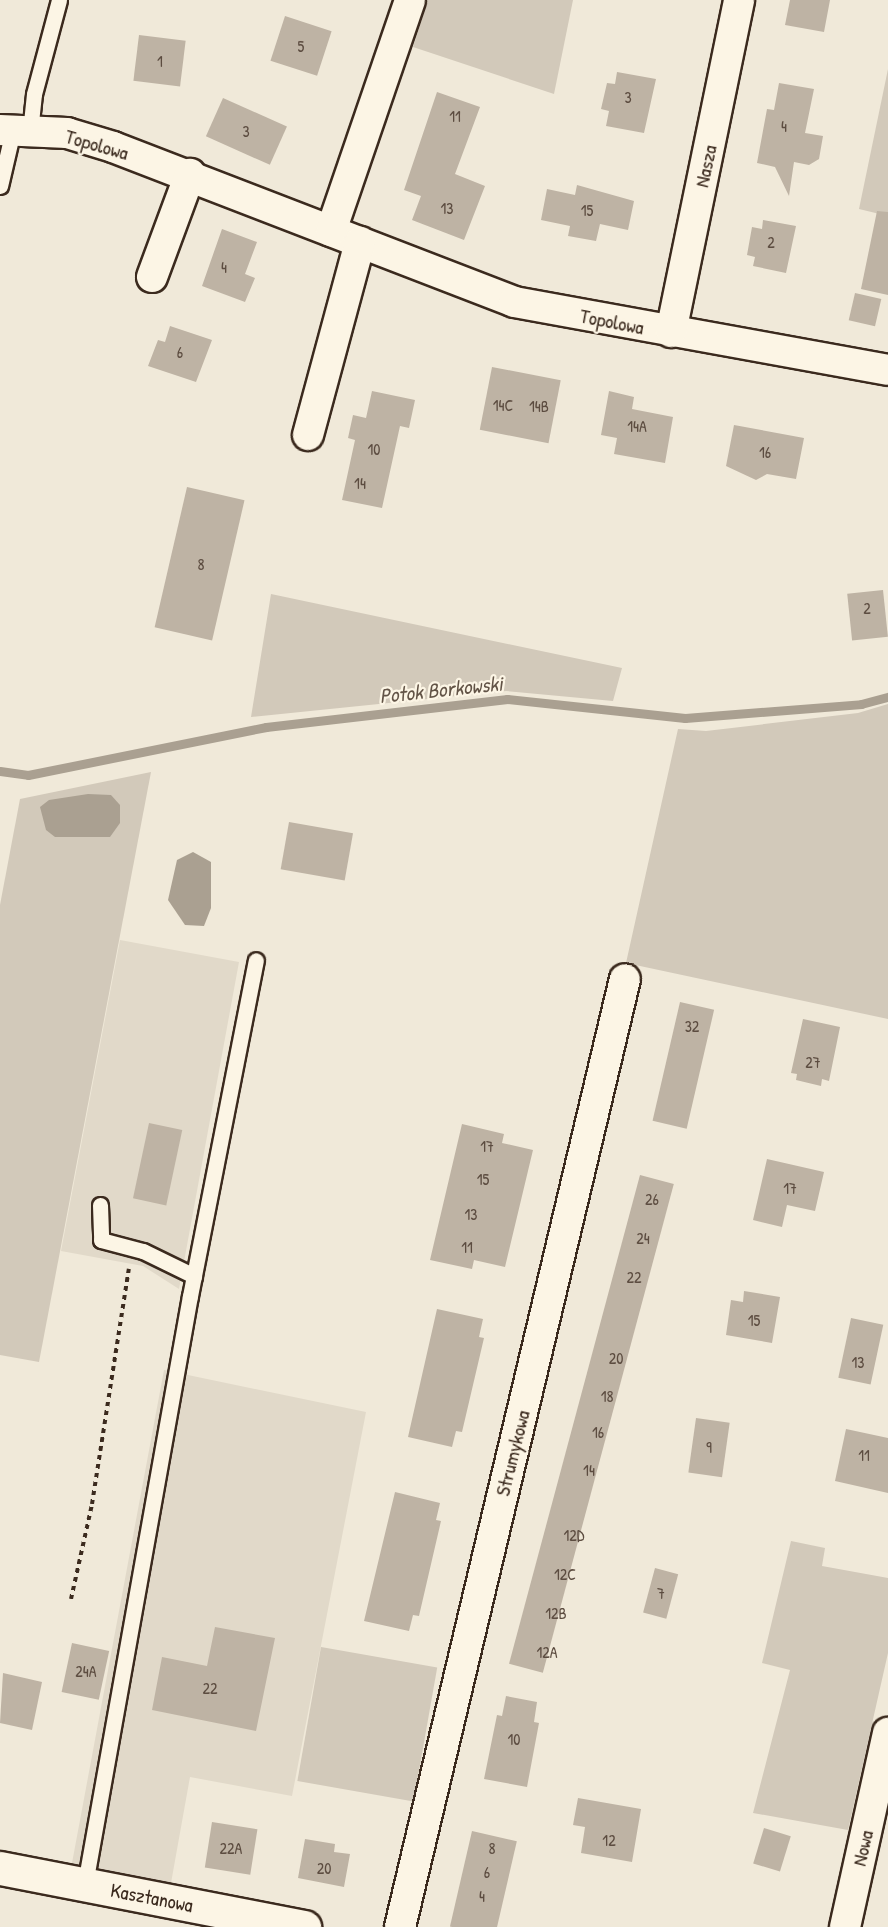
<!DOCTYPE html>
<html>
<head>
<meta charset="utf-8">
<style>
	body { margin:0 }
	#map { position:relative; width:888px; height:1927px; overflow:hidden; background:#f0e9d9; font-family:"Patrick Hand",sans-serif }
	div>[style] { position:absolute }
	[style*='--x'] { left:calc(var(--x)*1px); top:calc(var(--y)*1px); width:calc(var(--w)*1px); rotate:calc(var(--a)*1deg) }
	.built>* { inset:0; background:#e1d9c9 }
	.green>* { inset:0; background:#d2c9ba; transform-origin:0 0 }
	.water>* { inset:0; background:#aaa091 }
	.stream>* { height:9px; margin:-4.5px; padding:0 4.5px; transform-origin:4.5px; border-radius:4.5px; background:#aaa091 }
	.building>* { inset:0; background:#beb3a4; transform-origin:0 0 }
	.path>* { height:4px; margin-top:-2px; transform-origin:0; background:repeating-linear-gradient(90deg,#3b2a1e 0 4.5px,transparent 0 9px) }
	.roads { filter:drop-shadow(2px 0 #3b2a1e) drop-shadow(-2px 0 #3b2a1e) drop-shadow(0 2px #3b2a1e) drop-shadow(0 -2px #3b2a1e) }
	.service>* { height:15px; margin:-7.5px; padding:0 7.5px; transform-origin:7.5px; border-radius:7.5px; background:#fcf5e5 }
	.minor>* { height:30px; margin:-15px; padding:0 15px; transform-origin:15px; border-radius:15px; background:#fcf5e5 }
	.tertiary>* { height:33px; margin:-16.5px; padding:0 16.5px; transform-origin:16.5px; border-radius:16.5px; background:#fcf5e5 }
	span { translate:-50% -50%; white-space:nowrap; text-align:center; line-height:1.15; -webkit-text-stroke:4.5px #fcf5e5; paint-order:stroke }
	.number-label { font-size:16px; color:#5c4c40 }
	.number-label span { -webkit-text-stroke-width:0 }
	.street-label { font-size:20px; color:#3b2a1e }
	.water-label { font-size:21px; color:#625346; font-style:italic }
</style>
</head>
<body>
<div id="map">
	<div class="built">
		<i style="clip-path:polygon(120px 940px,239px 962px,179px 1289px,143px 1266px,61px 1251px)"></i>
		<i style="clip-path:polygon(164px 1370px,366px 1412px,292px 1796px,190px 1777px,171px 1883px,72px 1863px)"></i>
	</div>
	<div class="green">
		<i style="clip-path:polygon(428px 0,573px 0,554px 94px,413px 47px)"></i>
		<i style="clip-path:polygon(888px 69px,888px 216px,859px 209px)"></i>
		<i style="clip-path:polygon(271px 594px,622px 668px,613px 701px,506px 691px,251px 717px)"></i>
		<i style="clip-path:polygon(888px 704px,888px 1019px,626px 963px,678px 729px,706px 731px,858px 713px)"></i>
		<i style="clip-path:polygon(151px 772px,39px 1362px,0 1355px,0 905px,20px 799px)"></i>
		<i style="clip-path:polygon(791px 1541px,825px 1548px,822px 1566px,888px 1578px,888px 1653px,848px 1830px,753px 1813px,790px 1670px,762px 1663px)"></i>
		<i style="left:321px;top:1647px;width:118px;height:136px;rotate:10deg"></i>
	</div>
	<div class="water">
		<i style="clip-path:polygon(88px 794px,111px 795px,120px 805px,120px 823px,110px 837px,55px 837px,46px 830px,40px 807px,49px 800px)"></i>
		<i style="clip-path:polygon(193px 852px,211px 862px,211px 908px,204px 926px,185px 925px,168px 900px,177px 860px)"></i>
	</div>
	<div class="stream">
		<i style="--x:0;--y:771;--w:28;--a:8"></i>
		<i style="--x:28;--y:775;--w:243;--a:-11.4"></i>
		<i style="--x:266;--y:727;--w:243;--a:-6.6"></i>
		<i style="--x:507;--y:699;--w:179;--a:6.1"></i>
		<i style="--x:685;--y:718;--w:177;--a:-4.5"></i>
		<i style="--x:861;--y:704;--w:28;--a:-15"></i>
	</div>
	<div class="building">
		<i style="clip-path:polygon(790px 0,830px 0,824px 32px,785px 25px)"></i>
		<i style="left:285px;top:16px;width:49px;height:47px;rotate:18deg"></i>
		<i style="left:139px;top:35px;width:47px;height:46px;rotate:7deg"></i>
		<i style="clip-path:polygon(617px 72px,656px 79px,644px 133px,606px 126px,609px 111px,601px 109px,607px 83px,615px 84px)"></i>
		<i style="clip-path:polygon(779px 83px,814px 89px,805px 133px,823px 136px,819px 159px,809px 165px,794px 162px,789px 196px,775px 167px,757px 163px,767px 109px,774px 110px)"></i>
		<i style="clip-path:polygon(437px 92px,480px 107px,455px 174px,485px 186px,464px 240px,412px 220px,421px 196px,404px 190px)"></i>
		<i style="left:223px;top:98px;width:70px;height:42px;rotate:24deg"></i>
		<i style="clip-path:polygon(577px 185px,634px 201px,628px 230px,600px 224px,596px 241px,568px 236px,570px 226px,541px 220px,547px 189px,575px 195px)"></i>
		<i style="clip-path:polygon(877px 211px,888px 212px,888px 295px,861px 289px)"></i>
		<i style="clip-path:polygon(763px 220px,796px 226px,786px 273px,753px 266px,755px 257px,747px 255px,752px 227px,762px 229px)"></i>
		<i style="clip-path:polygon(222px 229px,257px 242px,245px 274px,255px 278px,245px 302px,202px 286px)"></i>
		<i style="left:855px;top:293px;width:27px;height:28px;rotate:13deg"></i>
		<i style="clip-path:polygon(170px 326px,212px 340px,196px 382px,148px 366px,158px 340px,165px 342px)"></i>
		<i style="left:492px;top:367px;width:70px;height:64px;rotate:11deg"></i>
		<i style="clip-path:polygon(372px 391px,415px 400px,409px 428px,400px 426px,382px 508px,342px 500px,355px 440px,348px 438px,353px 415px,366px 418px)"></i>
		<i style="clip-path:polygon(609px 391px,634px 397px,632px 409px,673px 417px,665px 463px,614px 454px,617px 438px,601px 435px)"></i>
		<i style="clip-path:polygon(734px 425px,804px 438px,796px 479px,767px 474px,756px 480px,726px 466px)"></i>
		<i style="left:187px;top:487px;width:59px;height:144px;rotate:13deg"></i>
		<i style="left:883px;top:590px;width:47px;height:36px;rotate:84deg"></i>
		<i style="left:289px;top:822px;width:65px;height:48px;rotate:10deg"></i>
		<i style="left:680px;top:1002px;width:35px;height:122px;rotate:13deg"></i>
		<i style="clip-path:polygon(803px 1019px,840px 1027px,829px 1081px,822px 1079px,821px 1086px,796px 1080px,797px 1074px,791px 1073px)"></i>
		<i style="left:149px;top:1123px;width:34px;height:77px;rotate:12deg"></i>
		<i style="clip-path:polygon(462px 1124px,504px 1134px,502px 1143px,533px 1150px,505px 1267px,474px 1260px,472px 1269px,430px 1260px)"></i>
		<i style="clip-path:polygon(767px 1159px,824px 1172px,815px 1211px,787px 1205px,782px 1227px,753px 1220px)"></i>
		<i style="left:640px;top:1175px;width:35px;height:506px;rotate:15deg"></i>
		<i style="clip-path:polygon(744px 1291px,780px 1297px,772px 1343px,726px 1335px,731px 1300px,743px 1302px)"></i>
		<i style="clip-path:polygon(437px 1309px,483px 1319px,479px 1337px,484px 1338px,462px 1432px,456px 1431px,452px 1447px,408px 1437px)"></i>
		<i style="left:851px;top:1318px;width:33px;height:61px;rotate:12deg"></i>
		<i style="left:696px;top:1418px;width:34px;height:55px;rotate:8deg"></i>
		<i style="clip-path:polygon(846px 1429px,888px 1438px,888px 1493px,835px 1481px)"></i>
		<i style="clip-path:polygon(395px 1492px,440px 1503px,436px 1520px,441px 1521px,419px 1616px,413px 1615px,409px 1631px,364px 1621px)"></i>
		<i style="left:655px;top:1568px;width:24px;height:46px;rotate:15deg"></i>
		<i style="clip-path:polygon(215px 1627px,275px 1638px,256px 1731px,152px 1710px,162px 1657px,207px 1666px)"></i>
		<i style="left:72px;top:1643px;width:38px;height:50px;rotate:12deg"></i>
		<i style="clip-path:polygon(3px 1673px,42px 1682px,32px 1730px,0 1723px)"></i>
		<i style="clip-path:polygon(506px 1696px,537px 1702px,534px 1722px,539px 1723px,527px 1787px,484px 1779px,497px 1715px,502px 1716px)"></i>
		<i style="clip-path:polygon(578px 1798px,641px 1809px,632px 1862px,581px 1853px,585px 1827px,573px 1825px)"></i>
		<i style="left:212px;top:1822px;width:46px;height:46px;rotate:9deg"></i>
		<i style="left:764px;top:1828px;width:28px;height:37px;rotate:17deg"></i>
		<i style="left:472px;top:1831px;width:46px;height:98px;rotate:13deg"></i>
		<i style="clip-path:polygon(305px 1839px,335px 1844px,334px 1852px,350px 1854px,344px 1887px,298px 1878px)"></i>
	</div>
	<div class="path">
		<i style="--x:71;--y:1599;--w:97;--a:-77.5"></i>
		<i style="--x:92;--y:1504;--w:238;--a:-81.1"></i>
	</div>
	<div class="roads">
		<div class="service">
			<i style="--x:30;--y:132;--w:38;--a:-84"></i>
			<i style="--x:34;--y:94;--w:97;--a:-75.1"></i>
			<i style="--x:0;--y:186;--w:57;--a:-76.9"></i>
			<i style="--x:100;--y:1205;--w:35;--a:88"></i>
			<i style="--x:101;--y:1240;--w:43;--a:14.7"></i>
			<i style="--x:143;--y:1251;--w:57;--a:26.1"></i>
			<i style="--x:85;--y:1884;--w:597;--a:-79.88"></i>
			<i style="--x:190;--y:1296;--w:342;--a:-78.9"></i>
		</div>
		<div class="minor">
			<i style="--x:0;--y:130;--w:67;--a:2.6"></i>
			<i style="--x:67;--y:133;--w:48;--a:16.9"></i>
			<i style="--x:113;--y:147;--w:430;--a:21.1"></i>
			<i style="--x:514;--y:302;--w:380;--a:10.3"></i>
			<i style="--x:331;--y:231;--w:244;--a:-71.1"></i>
			<i style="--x:152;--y:277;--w:110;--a:-69.7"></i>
			<i style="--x:671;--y:332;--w:339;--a:-78.4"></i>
			<i style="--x:308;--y:435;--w:200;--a:-74.9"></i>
			<i style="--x:400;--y:1927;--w:974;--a:-76.65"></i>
			<i style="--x:845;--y:1927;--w:199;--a:-77.5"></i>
		</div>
		<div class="tertiary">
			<i style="--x:0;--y:1868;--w:310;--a:11"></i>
		</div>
	</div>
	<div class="number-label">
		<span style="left:301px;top:46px">5</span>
		<span style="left:160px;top:61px">1</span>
		<span style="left:628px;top:97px">3</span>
		<span style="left:455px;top:116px">11</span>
		<span style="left:784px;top:126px">4</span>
		<span style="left:246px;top:131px">3</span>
		<span style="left:447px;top:208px">13</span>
		<span style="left:587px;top:210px">15</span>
		<span style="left:771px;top:242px">2</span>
		<span style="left:224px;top:267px">4</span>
		<span style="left:180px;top:352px">6</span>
		<span style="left:503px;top:405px">14C</span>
		<span style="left:539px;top:406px">14B</span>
		<span style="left:637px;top:426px">14A</span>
		<span style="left:374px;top:449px">10</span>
		<span style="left:765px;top:452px">16</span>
		<span style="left:360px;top:483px">14</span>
		<span style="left:201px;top:564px">8</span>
		<span style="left:867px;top:608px">2</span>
		<span style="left:692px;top:1026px">32</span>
		<span style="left:813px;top:1062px">27</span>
		<span style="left:487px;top:1146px">17</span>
		<span style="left:483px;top:1179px">15</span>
		<span style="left:790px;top:1188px">17</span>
		<span style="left:652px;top:1199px">26</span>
		<span style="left:471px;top:1214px">13</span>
		<span style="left:643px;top:1238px">24</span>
		<span style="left:467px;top:1247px">11</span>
		<span style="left:634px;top:1277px">22</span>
		<span style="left:754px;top:1320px">15</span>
		<span style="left:616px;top:1358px">20</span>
		<span style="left:858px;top:1362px">13</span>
		<span style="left:607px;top:1396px">18</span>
		<span style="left:598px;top:1432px">16</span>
		<span style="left:709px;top:1447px">9</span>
		<span style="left:864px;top:1455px">11</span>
		<span style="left:589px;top:1470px">14</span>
		<span style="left:574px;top:1535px">12D</span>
		<span style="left:565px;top:1574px">12C</span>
		<span style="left:661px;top:1593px">7</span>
		<span style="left:556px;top:1613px">12B</span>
		<span style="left:547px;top:1652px">12A</span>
		<span style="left:86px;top:1671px">24A</span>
		<span style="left:210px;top:1688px">22</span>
		<span style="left:514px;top:1739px">10</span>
		<span style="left:609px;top:1840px">12</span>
		<span style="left:231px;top:1848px">22A</span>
		<span style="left:492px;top:1848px">8</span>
		<span style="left:324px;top:1868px">20</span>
		<span style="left:487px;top:1872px">6</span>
		<span style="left:482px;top:1896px">4</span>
	</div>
	<div class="street-label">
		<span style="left:97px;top:144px;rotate:16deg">Topolowa</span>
		<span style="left:705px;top:166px;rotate:-78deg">Nasza</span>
		<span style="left:612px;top:321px;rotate:11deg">Topolowa</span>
		<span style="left:512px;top:1453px;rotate:-76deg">Strumykowa</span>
		<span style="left:862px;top:1848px;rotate:-77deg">Nowa</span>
		<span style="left:152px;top:1897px;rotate:11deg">Kasztanowa</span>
	</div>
	<div class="water-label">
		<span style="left:441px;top:690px;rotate:-6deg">Potok Borkowski</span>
	</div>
</div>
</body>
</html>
